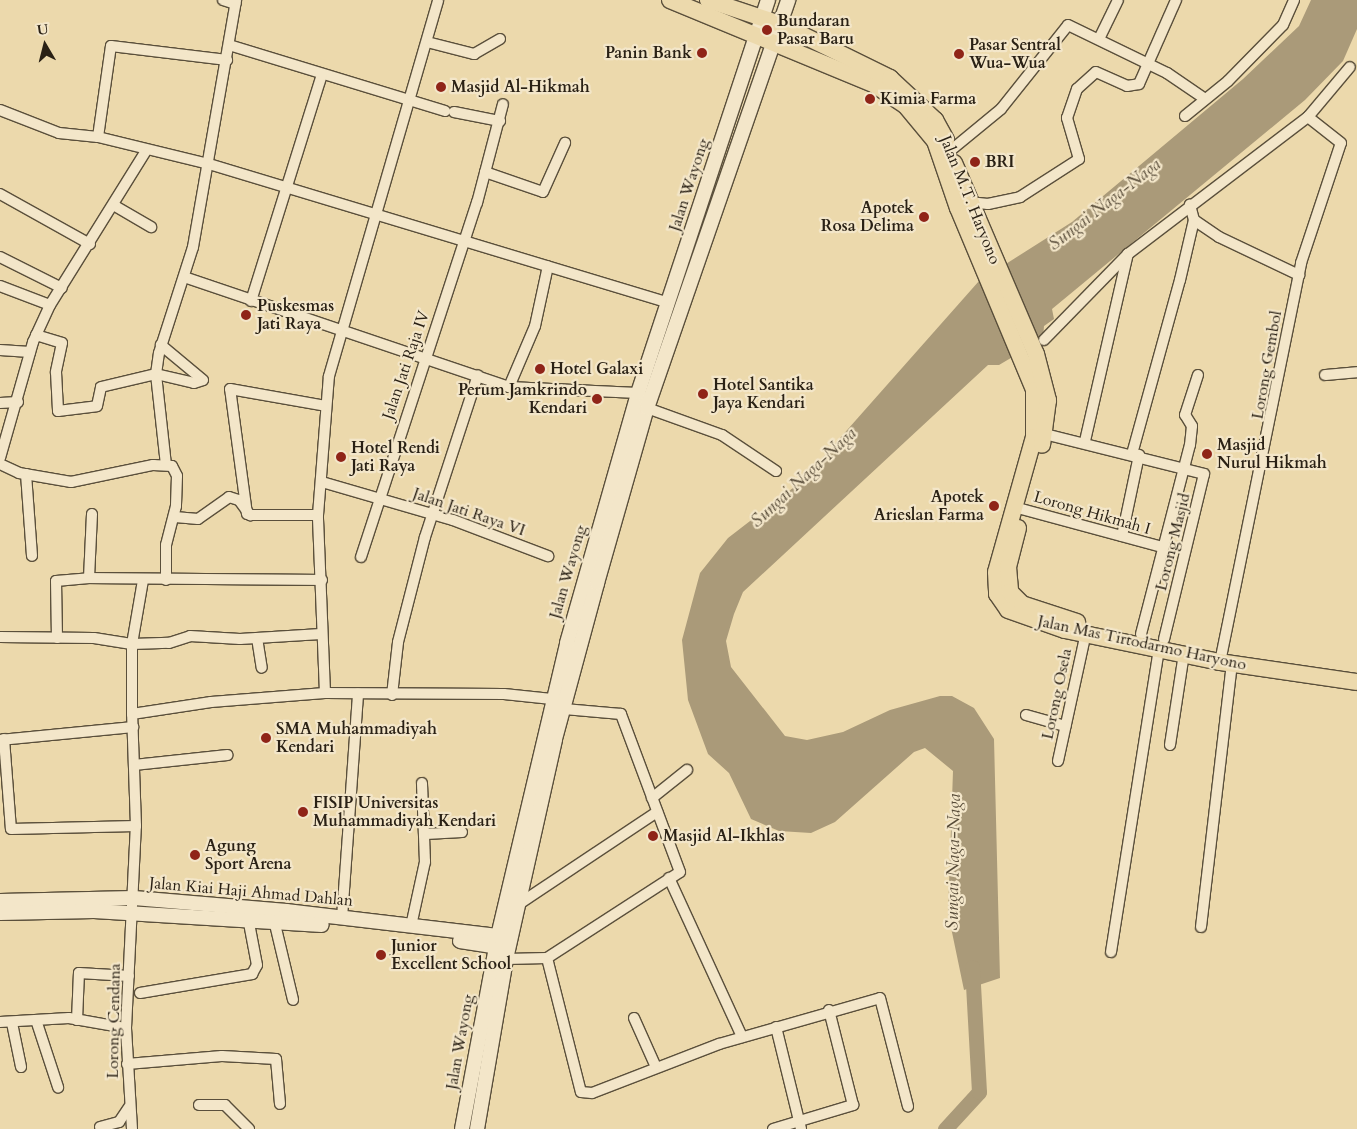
<!DOCTYPE html>
<html>
<head>
<meta charset="utf-8">
<style>
	body { margin:0 }
	#map { position:relative; width:1357px; height:1129px; overflow:hidden; background:#ecd9ac; font-family:Cardo,serif }
	div>[style] { position:absolute }
	[style*='--x'] { left:calc(var(--x)*1px); top:calc(var(--y)*1px); width:calc(var(--w)*1px); rotate:calc(var(--a)*1deg) }
	.water>* { inset:0; background:#aa9a79 }
	.river>* { height:15px; margin:-7.5px; padding:0 7.5px; transform-origin:7.5px; border-radius:7.5px; background:#aa9a79 }
	.roads { filter:drop-shadow(1px 0 #5a4f3b) drop-shadow(-1px 0 #5a4f3b) drop-shadow(0 1px #5a4f3b) drop-shadow(0 -1px #5a4f3b) }
	.minor>* { height:10px; margin:-5px; padding:0 5px; transform-origin:5px; border-radius:5px; background:#f3e6c9 }
	.secondary>* { height:14px; margin:-7px; padding:0 7px; transform-origin:7px; border-radius:7px; background:#f3e6c9 }
	.trunk>* { height:16px; margin:-8px; padding:0 8px; transform-origin:8px; border-radius:8px; background:#ecd9ac }
	.dots>* { width:14px; height:14px; translate:-50% -50%; box-sizing:border-box; border:2px solid #f3e6c9; border-radius:50% }
	span { translate:-50% -50%; white-space:nowrap; text-align:center; line-height:1.15; -webkit-text-stroke:4.5px #f3e6c9; paint-order:stroke }
	.poi-label { font-size:16px; color:#2a2115; font-weight:700 }
	.left { translate:0 -50%; text-align:left }
	.right { translate:-100% -50%; text-align:right }
	.street-label { font-size:16px; color:#2a2115 }
	.water-label { font-size:18px; color:#574b38; font-style:italic }
	.north { position:absolute; left:20px; top:20px; width:50px; height:50px; -webkit-text-stroke:4px #f3e6c9; paint-order:stroke; rotate:352deg; font-size:14px; font-weight:700; line-height:20px; text-align:center; color:#2a2115 }
	.north::after { content:''; display:block; margin:auto; width:18px; height:22px; background:#2a2115; clip-path:polygon(50% 0,100% 100%,50% 72%,0 100%) }
</style>
</head>
<body>
<div id="map">
	<div class="water">
		<i style="clip-path:polygon(1311px 0,1357px 0,1357px 29px,1343px 61px,1305px 100px,1052px 309px,1054px 319px,1044px 326px,1043px 339px,999px 365px,988px 365px,743px 592px,734px 614px,726px 641px,731px 667px,785px 736px,807px 740px,843px 732px,890px 710px,940px 696px,952px 696px,974px 708px,994px 739px,1000px 978px,964px 990px,948px 913px,953px 771px,925px 748px,914px 752px,835px 822px,811px 833px,779px 831px,751px 819px,729px 773px,708px 754px,688px 700px,682px 640px,700px 573px,728px 538px,802px 481px,979px 281px,1072px 222px,1243px 79px,1299px 26px)"></i>
	</div>
	<div class="river">
		<i style="--x:945;--y:1129;--w:50;--a:-47.4"></i>
		<i style="--x:979;--y:1092;--w:125;--a:-93.2"></i>
	</div>
	<div class="roads">
		<div class="minor">
			<i style="--x:223;--y:0;--w:13;--a:18"></i>
			<i style="--x:1099;--y:39;--w:43;--a:-64"></i>
			<i style="--x:427;--y:42;--w:49;--a:14.3"></i>
			<i style="--x:474;--y:54;--w:30;--a:-30"></i>
			<i style="--x:229;--y:45;--w:226;--a:17"></i>
			<i style="--x:0;--y:110;--w:63;--a:21.3"></i>
			<i style="--x:59;--y:133;--w:39;--a:6"></i>
			<i style="--x:98;--y:137;--w:114;--a:13.7"></i>
			<i style="--x:209;--y:164;--w:480;--a:16.8"></i>
			<i style="--x:454;--y:112;--w:47;--a:11.1"></i>
			<i style="--x:1185;--y:116;--w:55;--a:-39.1"></i>
			<i style="--x:1228;--y:81;--w:78;--a:-45.5"></i>
			<i style="--x:1283;--y:25;--w:27;--a:-66"></i>
			<i style="--x:98;--y:137;--w:92;--a:-81.9"></i>
			<i style="--x:111;--y:46;--w:117;--a:6.9"></i>
			<i style="--x:950;--y:151;--w:66;--a:-39.5"></i>
			<i style="--x:1001;--y:109;--w:107;--a:-51.4"></i>
			<i style="--x:1068;--y:25;--w:110;--a:25.9"></i>
			<i style="--x:1167;--y:73;--w:46;--a:34.4"></i>
			<i style="--x:485;--y:172;--w:61;--a:19"></i>
			<i style="--x:543;--y:192;--w:54;--a:-65.8"></i>
			<i style="--x:0;--y:194;--w:103;--a:29.1"></i>
			<i style="--x:969;--y:202;--w:19;--a:6"></i>
			<i style="--x:988;--y:204;--w:33;--a:-12"></i>
			<i style="--x:1020;--y:197;--w:70;--a:-32.8"></i>
			<i style="--x:1079;--y:159;--w:43;--a:-106.3"></i>
			<i style="--x:1067;--y:118;--w:31;--a:-71"></i>
			<i style="--x:1077;--y:89;--w:25;--a:-42"></i>
			<i style="--x:1096;--y:72;--w:34;--a:24"></i>
			<i style="--x:1127;--y:86;--w:12;--a:-9"></i>
			<i style="--x:1139;--y:84;--w:92;--a:-66.2"></i>
			<i style="--x:115;--y:206;--w:42;--a:30.3"></i>
			<i style="--x:1194;--y:220;--w:30;--a:34"></i>
			<i style="--x:1219;--y:237;--w:89;--a:25.4"></i>
			<i style="--x:0;--y:257;--w:69;--a:26.6"></i>
			<i style="--x:187;--y:278;--w:340;--a:18.7"></i>
			<i style="--x:509;--y:387;--w:129;--a:2.7"></i>
			<i style="--x:0;--y:286;--w:53;--a:20.8"></i>
			<i style="--x:251;--y:301;--w:237;--a:-72.6"></i>
			<i style="--x:36;--y:335;--w:27;--a:17"></i>
			<i style="--x:62;--y:343;--w:30;--a:102"></i>
			<i style="--x:56;--y:372;--w:39;--a:87"></i>
			<i style="--x:58;--y:411;--w:39;--a:-7"></i>
			<i style="--x:97;--y:406;--w:19;--a:-78"></i>
			<i style="--x:101;--y:387;--w:57;--a:-13.3"></i>
			<i style="--x:156;--y:374;--w:39;--a:13"></i>
			<i style="--x:194;--y:383;--w:9;--a:-18"></i>
			<i style="--x:203;--y:380;--w:55;--a:-140.2"></i>
			<i style="--x:1044;--y:340;--w:120;--a:-45.7"></i>
			<i style="--x:1128;--y:254;--w:226;--a:-37.3"></i>
			<i style="--x:1308;--y:117;--w:65;--a:-50"></i>
			<i style="--x:0;--y:350;--w:30;--a:4"></i>
			<i style="--x:1325;--y:375;--w:32;--a:-5"></i>
			<i style="--x:509;--y:387;--w:66;--a:-66.9"></i>
			<i style="--x:535;--y:326;--w:61;--a:-77.8"></i>
			<i style="--x:0;--y:403;--w:18;--a:-3"></i>
			<i style="--x:647;--y:408;--w:80;--a:19.8"></i>
			<i style="--x:722;--y:435;--w:65;--a:33.7"></i>
			<i style="--x:1045;--y:434;--w:164;--a:14.1"></i>
			<i style="--x:1204;--y:474;--w:170;--a:103.6"></i>
			<i style="--x:1085;--y:441;--w:192;--a:-77.1"></i>
			<i style="--x:1132;--y:454;--w:180;--a:-74.6"></i>
			<i style="--x:1180;--y:280;--w:62;--a:-76.9"></i>
			<i style="--x:1194;--y:220;--w:16;--a:-105"></i>
			<i style="--x:0;--y:458;--w:121;--a:-74.1"></i>
			<i style="--x:33;--y:342;--w:41;--a:-65.3"></i>
			<i style="--x:50;--y:305;--w:181;--a:-58.1"></i>
			<i style="--x:0;--y:464;--w:21;--a:25"></i>
			<i style="--x:19;--y:473;--w:53;--a:9.8"></i>
			<i style="--x:71;--y:482;--w:84;--a:-11.7"></i>
			<i style="--x:153;--y:465;--w:19;--a:3"></i>
			<i style="--x:172;--y:466;--w:11;--a:63"></i>
			<i style="--x:177;--y:476;--w:30;--a:92"></i>
			<i style="--x:176;--y:506;--w:40;--a:104.4"></i>
			<i style="--x:166;--y:545;--w:35;--a:90"></i>
			<i style="--x:166;--y:465;--w:92;--a:-96.3"></i>
			<i style="--x:156;--y:374;--w:21;--a:-82"></i>
			<i style="--x:159;--y:353;--w:111;--a:-72.2"></i>
			<i style="--x:193;--y:247;--w:251;--a:-80.1"></i>
			<i style="--x:26;--y:474;--w:82;--a:85.8"></i>
			<i style="--x:322;--y:482;--w:136;--a:16.2"></i>
			<i style="--x:453;--y:520;--w:102;--a:20.8"></i>
			<i style="--x:1014;--y:507;--w:153;--a:15.1"></i>
			<i style="--x:92;--y:514;--w:64;--a:92.7"></i>
			<i style="--x:89;--y:578;--w:233;--a:0.5"></i>
			<i style="--x:247;--y:514;--w:126;--a:-97.7"></i>
			<i style="--x:230;--y:389;--w:97;--a:10"></i>
			<i style="--x:175;--y:517;--w:23;--a:5"></i>
			<i style="--x:198;--y:519;--w:38;--a:-35"></i>
			<i style="--x:229;--y:497;--w:10;--a:17"></i>
			<i style="--x:239;--y:500;--w:19;--a:54"></i>
			<i style="--x:250;--y:515;--w:68;--a:0"></i>
			<i style="--x:1122;--y:536;--w:83;--a:-78.1"></i>
			<i style="--x:361;--y:557;--w:373;--a:-71.9"></i>
			<i style="--x:477;--y:203;--w:102;--a:-75.3"></i>
			<i style="--x:1141;--y:634;--w:195;--a:-75.5"></i>
			<i style="--x:1190;--y:445;--w:19;--a:-84"></i>
			<i style="--x:1192;--y:426;--w:13;--a:-122"></i>
			<i style="--x:1185;--y:415;--w:42;--a:-72"></i>
			<i style="--x:0;--y:637;--w:94;--a:0.6"></i>
			<i style="--x:94;--y:638;--w:38;--a:9"></i>
			<i style="--x:132;--y:644;--w:37;--a:-2"></i>
			<i style="--x:169;--y:643;--w:22;--a:-18"></i>
			<i style="--x:190;--y:636;--w:50;--a:3.4"></i>
			<i style="--x:240;--y:639;--w:81;--a:-3.5"></i>
			<i style="--x:57;--y:638;--w:57;--a:-91"></i>
			<i style="--x:56;--y:581;--w:33;--a:-5"></i>
			<i style="--x:257;--y:638;--w:30;--a:81"></i>
			<i style="--x:1220;--y:662;--w:407;--a:-78.5"></i>
			<i style="--x:1301;--y:263;--w:126;--a:-71.6"></i>
			<i style="--x:1341;--y:143;--w:42;--a:-141.8"></i>
			<i style="--x:325;--y:693;--w:178;--a:-92.3"></i>
			<i style="--x:318;--y:515;--w:139;--a:-85.5"></i>
			<i style="--x:329;--y:376;--w:391;--a:-73.8"></i>
			<i style="--x:392;--y:695;--w:53;--a:-83.5"></i>
			<i style="--x:398;--y:642;--w:108;--a:-75.6"></i>
			<i style="--x:425;--y:537;--w:170;--a:-71.9"></i>
			<i style="--x:132;--y:714;--w:70;--a:-90"></i>
			<i style="--x:132;--y:644;--w:65;--a:-80.2"></i>
			<i style="--x:1026;--y:715;--w:41;--a:15.8"></i>
			<i style="--x:4;--y:739;--w:90;--a:85.6"></i>
			<i style="--x:11;--y:829;--w:125;--a:-1.4"></i>
			<i style="--x:0;--y:740;--w:134;--a:-5.6"></i>
			<i style="--x:1170;--y:745;--w:93;--a:-81.3"></i>
			<i style="--x:1058;--y:761;--w:131;--a:-77.7"></i>
			<i style="--x:134;--y:765;--w:94;--a:-6.1"></i>
			<i style="--x:652;--y:798;--w:45;--a:-38.7"></i>
			<i style="--x:426;--y:834;--w:36;--a:-3"></i>
			<i style="--x:669;--y:878;--w:175;--a:65.3"></i>
			<i style="--x:519;--y:904;--w:166;--a:-33.7"></i>
			<i style="--x:342;--y:918;--w:225;--a:-85.9"></i>
			<i style="--x:274;--y:920;--w:82;--a:76.6"></i>
			<i style="--x:411;--y:926;--w:66;--a:-77.7"></i>
			<i style="--x:425;--y:862;--w:79;--a:-92.2"></i>
			<i style="--x:1201;--y:927;--w:266;--a:-83.3"></i>
			<i style="--x:1111;--y:952;--w:308;--a:-81"></i>
			<i style="--x:547;--y:958;--w:138;--a:75.8"></i>
			<i style="--x:581;--y:1092;--w:11;--a:5"></i>
			<i style="--x:592;--y:1093;--w:136;--a:-21.1"></i>
			<i style="--x:719;--y:1044;--w:167;--a:-15.9"></i>
			<i style="--x:880;--y:998;--w:112;--a:75.5"></i>
			<i style="--x:506;--y:959;--w:41;--a:-1.4"></i>
			<i style="--x:547;--y:958;--w:158;--a:-32.9"></i>
			<i style="--x:680;--y:872;--w:169;--a:-110.5"></i>
			<i style="--x:621;--y:714;--w:57;--a:-175"></i>
			<i style="--x:140;--y:993;--w:114;--a:-9.6"></i>
			<i style="--x:252;--y:974;--w:10;--a:-61"></i>
			<i style="--x:257;--y:965;--w:48;--a:-100.8"></i>
			<i style="--x:634;--y:1018;--w:51;--a:65.9"></i>
			<i style="--x:36;--y:1020;--w:71;--a:71.8"></i>
			<i style="--x:77;--y:1020;--w:47;--a:-87.6"></i>
			<i style="--x:79;--y:973;--w:50;--a:3.4"></i>
			<i style="--x:0;--y:1022;--w:69;--a:-3.3"></i>
			<i style="--x:69;--y:1018;--w:58;--a:10"></i>
			<i style="--x:12;--y:1023;--w:45;--a:78.4"></i>
			<i style="--x:776;--y:1027;--w:105;--a:76.2"></i>
			<i style="--x:127;--y:1064;--w:95;--a:-4.8"></i>
			<i style="--x:222;--y:1056;--w:54;--a:3.2"></i>
			<i style="--x:276;--y:1059;--w:45;--a:84.9"></i>
			<i style="--x:199;--y:1105;--w:26;--a:0"></i>
			<i style="--x:225;--y:1105;--w:34;--a:45"></i>
			<i style="--x:100;--y:1127;--w:20;--a:-15"></i>
			<i style="--x:119;--y:1122;--w:18;--a:-56"></i>
			<i style="--x:132;--y:1129;--w:101;--a:-93.4"></i>
			<i style="--x:126;--y:1028;--w:202;--a:-87.2"></i>
			<i style="--x:136;--y:826;--w:112;--a:-92"></i>
			<i style="--x:132;--y:714;--w:80;--a:-8.6"></i>
			<i style="--x:211;--y:702;--w:114;--a:-4.5"></i>
			<i style="--x:325;--y:693;--w:179;--a:0.3"></i>
			<i style="--x:504;--y:694;--w:48;--a:5.9"></i>
			<i style="--x:773;--y:1129;--w:84;--a:-16.7"></i>
			<i style="--x:853;--y:1105;--w:98;--a:-104.2"></i>
		</div>
		<div class="secondary">
			<i style="--x:0;--y:901;--w:134;--a:-1.3"></i>
			<i style="--x:134;--y:898;--w:153;--a:4.9"></i>
			<i style="--x:286;--y:911;--w:213;--a:6.7"></i>
			<i style="--x:0;--y:913;--w:94;--a:-1.2"></i>
			<i style="--x:94;--y:911;--w:228;--a:3.5"></i>
			<i style="--x:460;--y:941;--w:36;--a:9"></i>
			<i style="--x:462;--y:1129;--w:196;--a:-79.4"></i>
			<i style="--x:498;--y:936;--w:301;--a:-76.7"></i>
			<i style="--x:567;--y:643;--w:260;--a:-74.1"></i>
			<i style="--x:638;--y:393;--w:414;--a:-71.7"></i>
			<i style="--x:477;--y:1129;--w:172;--a:-80.3"></i>
			<i style="--x:506;--y:959;--w:225;--a:-77.4"></i>
			<i style="--x:555;--y:739;--w:162;--a:-74.9"></i>
			<i style="--x:597;--y:583;--w:182;--a:-74.1"></i>
			<i style="--x:647;--y:408;--w:432;--a:-70.9"></i>
		</div>
		<div class="trunk">
			<i style="--x:670;--y:0;--w:222;--a:22.5"></i>
			<i style="--x:875;--y:85;--w:36;--a:34"></i>
			<i style="--x:905;--y:105;--w:47;--a:50.2"></i>
			<i style="--x:935;--y:141;--w:71;--a:71.1"></i>
			<i style="--x:958;--y:208;--w:197;--a:67.3"></i>
			<i style="--x:1034;--y:390;--w:47;--a:90"></i>
			<i style="--x:1034;--y:437;--w:140;--a:105.7"></i>
			<i style="--x:996;--y:572;--w:22;--a:87"></i>
			<i style="--x:997;--y:594;--w:19;--a:55"></i>
			<i style="--x:1008;--y:610;--w:60;--a:19.3"></i>
			<i style="--x:1065;--y:630;--w:158;--a:11.7"></i>
			<i style="--x:1220;--y:662;--w:138;--a:8.3"></i>
			<i style="--x:708;--y:0;--w:76;--a:18.4"></i>
			<i style="--x:780;--y:24;--w:123;--a:26.1"></i>
			<i style="--x:890;--y:78;--w:62;--a:43"></i>
			<i style="--x:935;--y:120;--w:23;--a:61"></i>
			<i style="--x:954;--y:163;--w:208;--a:66.8"></i>
			<i style="--x:1036;--y:354;--w:48;--a:75.4"></i>
			<i style="--x:1048;--y:400;--w:45;--a:97.6"></i>
			<i style="--x:1018;--y:528;--w:40;--a:104.4"></i>
			<i style="--x:1008;--y:567;--w:25;--a:85"></i>
			<i style="--x:1010;--y:592;--w:17;--a:45"></i>
			<i style="--x:1022;--y:604;--w:58;--a:18.1"></i>
		</div>
	</div>
	<div class="dots">
		<i style="left:767px;top:30px;background:#8f2418"></i>
		<i style="left:702px;top:53px;background:#8f2418"></i>
		<i style="left:959px;top:54px;background:#8f2418"></i>
		<i style="left:441px;top:87px;background:#8f2418"></i>
		<i style="left:870px;top:99px;background:#8f2418"></i>
		<i style="left:975px;top:162px;background:#8f2418"></i>
		<i style="left:924px;top:217px;background:#8f2418"></i>
		<i style="left:246px;top:315px;background:#8f2418"></i>
		<i style="left:540px;top:369px;background:#8f2418"></i>
		<i style="left:703px;top:394px;background:#8f2418"></i>
		<i style="left:597px;top:399px;background:#8f2418"></i>
		<i style="left:1207px;top:454px;background:#8f2418"></i>
		<i style="left:341px;top:457px;background:#8f2418"></i>
		<i style="left:994px;top:506px;background:#8f2418"></i>
		<i style="left:266px;top:738px;background:#8f2418"></i>
		<i style="left:303px;top:812px;background:#8f2418"></i>
		<i style="left:653px;top:836px;background:#8f2418"></i>
		<i style="left:195px;top:855px;background:#8f2418"></i>
		<i style="left:381px;top:955px;background:#8f2418"></i>
	</div>
	<div class="poi-label">
		<span class="left" style="left:777px;top:30px">Bundaran<br>Pasar Baru</span>
		<span class="left" style="left:969px;top:54px">Pasar Sentral<br>Wua-Wua</span>
		<span class="right" style="left:692px;top:53px">Panin Bank</span>
		<span class="left" style="left:451px;top:87px">Masjid Al-Hikmah</span>
		<span class="left" style="left:880px;top:99px">Kimia Farma</span>
		<span class="left" style="left:985px;top:162px">BRI</span>
		<span class="right" style="left:914px;top:217px">Apotek<br>Rosa Delima</span>
		<span class="left" style="left:257px;top:315px">Puskesmas<br>Jati Raya</span>
		<span class="left" style="left:550px;top:369px">Hotel Galaxi</span>
		<span class="left" style="left:713px;top:394px">Hotel Santika<br>Jaya Kendari</span>
		<span class="right" style="left:587px;top:399px">Perum Jamkrindo<br>Kendari</span>
		<span class="left" style="left:1217px;top:454px">Masjid<br>Nurul Hikmah</span>
		<span class="left" style="left:351px;top:457px">Hotel Rendi<br>Jati Raya</span>
		<span class="right" style="left:984px;top:506px">Apotek<br>Arieslan Farma</span>
		<span class="left" style="left:276px;top:738px">SMA Muhammadiyah<br>Kendari</span>
		<span class="left" style="left:313px;top:812px">FISIP Universitas<br>Muhammadiyah Kendari</span>
		<span class="left" style="left:663px;top:836px">Masjid Al-Ikhlas</span>
		<span class="left" style="left:205px;top:855px">Agung<br>Sport Arena</span>
		<span class="left" style="left:391px;top:955px">Junior<br>Excellent School</span>
	</div>
	<div class="street-label">
		<span style="left:689px;top:185px;rotate:-72deg">Jalan Wayong</span>
		<span style="left:970px;top:200px;rotate:68deg">Jalan M.T. Haryono</span>
		<span style="left:406px;top:365px;rotate:-71deg">Jalan Jati Raja IV</span>
		<span style="left:1267px;top:365px;rotate:-80deg">Lorong Gembol</span>
		<span style="left:469px;top:512px;rotate:19deg">Jalan Jati Raya VI</span>
		<span style="left:1092px;top:513px;rotate:16deg">Lorong Hikmah I</span>
		<span style="left:1173px;top:542px;rotate:-76deg">Lorong Masjid</span>
		<span style="left:568px;top:572px;rotate:-74deg">Jalan Wayong</span>
		<span style="left:1142px;top:643px;rotate:12deg">Jalan Mas Tirtodarmo Haryono</span>
		<span style="left:1057px;top:694px;rotate:-78deg">Lorong Osela</span>
		<span style="left:251px;top:892px;rotate:5deg">Jalan Kiai Haji Ahmad Dahlan</span>
		<span style="left:114px;top:1021px;rotate:-89deg">Lorong Cendana</span>
		<span style="left:460px;top:1042px;rotate:-80deg">Jalan Wayong</span>
	</div>
	<div class="water-label">
		<span style="left:1105px;top:205px;rotate:-38deg">Sungai Naga-Naga</span>
		<span style="left:804px;top:478px;rotate:-43deg">Sungai Naga-Naga</span>
		<span style="left:954px;top:862px;rotate:-89deg">Sungai Naga-Naga</span>
	</div>
	<div class="north">U</div>
</div>
</body>
</html>
